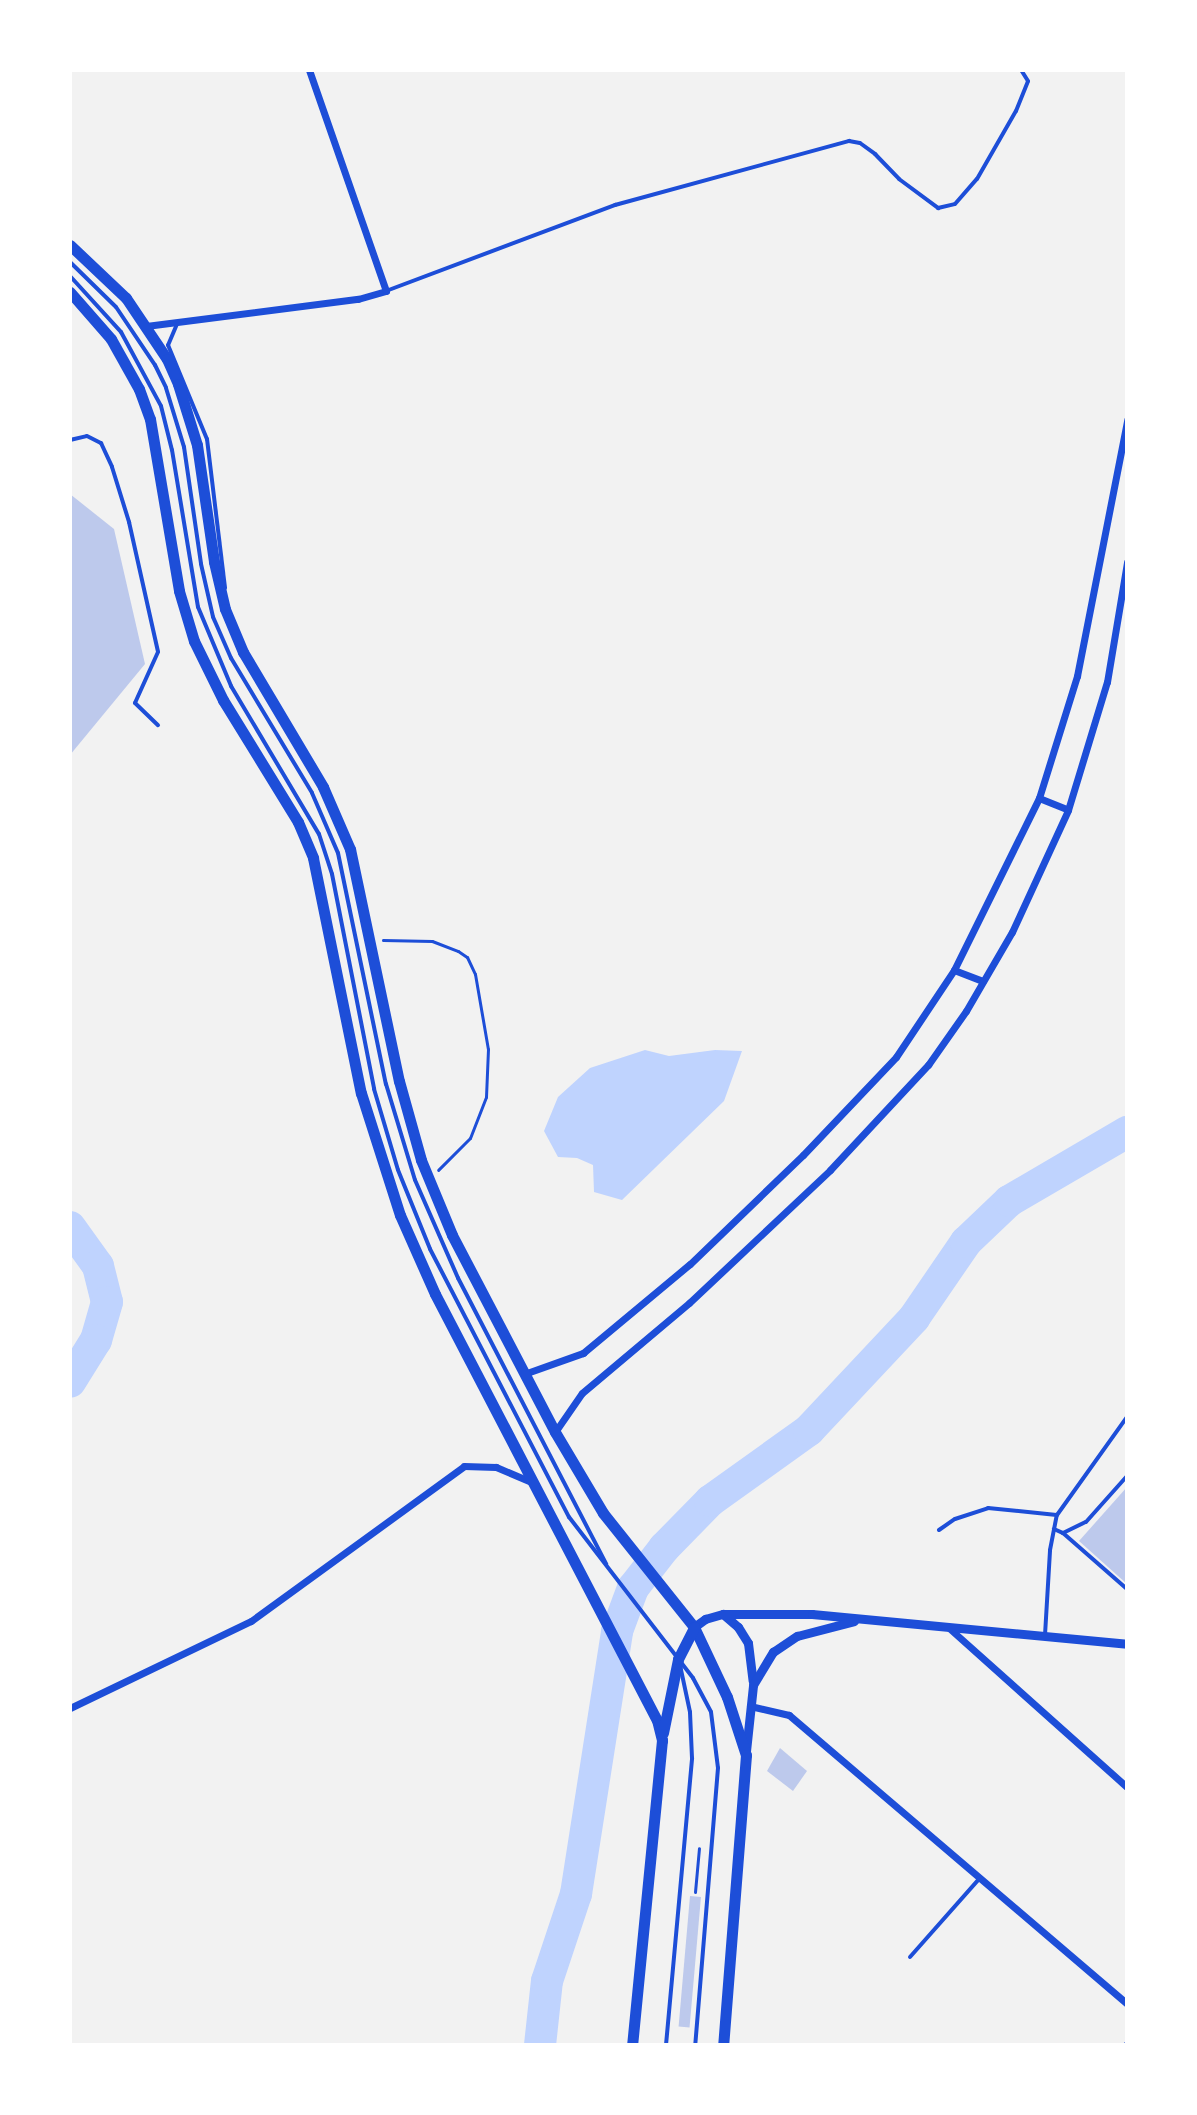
<!DOCTYPE html>
<html>
<head>
<meta charset="utf-8">
<style>
	body { margin:0 }
	#map { position:relative; width:1197px; height:2115px; overflow:hidden; background:#f2f2f2; font-family:"Noto Sans",sans-serif }
	div>[style] { position:absolute }
	[style*='--x'] { left:calc(var(--x)*1px); top:calc(var(--y)*1px); width:calc(var(--w)*1px); rotate:calc(var(--a)*1deg) }
	.water>* { inset:0; background:#bfd3fe }
	.river>* { height:32px; margin:-16px; padding:0 16px; transform-origin:16px; border-radius:16px; background:#bfd3fe }
	.building>* { inset:0; background:#bdc9ec; transform-origin:0 0 }
	.path>* { height:3px; margin:-1.5px; padding:0 1.5px; transform-origin:1.5px; border-radius:1.5px; background:#1d4ed8 }
	.service>* { height:4px; margin:-2px; padding:0 2px; transform-origin:2px; border-radius:2px; background:#1d4ed8 }
	.minor>* { height:7px; margin:-3.5px; padding:0 3.5px; transform-origin:3.5px; border-radius:3.5px; background:#1d4ed8 }
	.tertiary>* { height:9px; margin:-4.5px; padding:0 4.5px; transform-origin:4.5px; border-radius:4.5px; background:#1d4ed8 }
	.primary>* { height:11px; margin:-5.5px; padding:0 5.5px; transform-origin:5.5px; border-radius:5.5px; background:#1d4ed8 }
	span { translate:-50% -50%; white-space:nowrap; text-align:center; line-height:1.15; -webkit-text-stroke:6px #fff; paint-order:stroke }
	.frame { position:absolute; inset:0; border:72px solid #fff; pointer-events:none }
</style>
</head>
<body>
<div id="map">
	<div class="water">
		<i style="clip-path:polygon(645px 1050px,669px 1056px,715px 1050px,742px 1051px,724px 1101px,622px 1200px,594px 1192px,593px 1165px,577px 1158px,558px 1157px,544px 1131px,558px 1097px,590px 1068px)"></i>
	</div>
	<div class="river">
		<i style="--x:70;--y:1227;--w:48;--a:54.3"></i>
		<i style="--x:98;--y:1266;--w:37;--a:76"></i>
		<i style="--x:107;--y:1302;--w:40;--a:106"></i>
		<i style="--x:96;--y:1340;--w:49;--a:121.8"></i>
		<i style="--x:540;--y:2045;--w:64;--a:-83.8"></i>
		<i style="--x:547;--y:1981;--w:92;--a:-71.6"></i>
		<i style="--x:576;--y:1894;--w:266;--a:-81.1"></i>
		<i style="--x:617;--y:1631;--w:46;--a:-69.6"></i>
		<i style="--x:633;--y:1588;--w:51;--a:-52.2"></i>
		<i style="--x:664;--y:1548;--w:66;--a:-45.6"></i>
		<i style="--x:710;--y:1501;--w:122;--a:-35.6"></i>
		<i style="--x:809;--y:1430;--w:154;--a:-46.8"></i>
		<i style="--x:914;--y:1318;--w:92;--a:-55.6"></i>
		<i style="--x:966;--y:1242;--w:59;--a:-43.6"></i>
		<i style="--x:1009;--y:1201;--w:137;--a:-30.3"></i>
	</div>
	<div class="building">
		<i style="clip-path:polygon(70px 494px,114px 529px,145px 664px,70px 755px)"></i>
		<i style="clip-path:polygon(1127px 1487px,1127px 1584px,1079px 1541px)"></i>
		<i style="clip-path:polygon(780px 1748px,807px 1771px,793px 1791px,767px 1771px)"></i>
		<i style="left:690px;top:1896px;width:11px;height:131px;rotate:5deg"></i>
	</div>
	<div class="path">
		<i style="--x:383;--y:940;--w:49;--a:1.2"></i>
		<i style="--x:432;--y:941;--w:28;--a:21"></i>
		<i style="--x:458;--y:951;--w:11;--a:34"></i>
		<i style="--x:467;--y:957;--w:19;--a:65"></i>
		<i style="--x:475;--y:974;--w:76;--a:80.2"></i>
		<i style="--x:488;--y:1049;--w:48;--a:92.4"></i>
		<i style="--x:486;--y:1097;--w:44;--a:111.3"></i>
		<i style="--x:470;--y:1138;--w:45;--a:135"></i>
		<i style="--x:695;--y:1892;--w:44;--a:-84.8"></i>
	</div>
	<div class="service">
		<i style="--x:70;--y:262;--w:64;--a:44.4"></i>
		<i style="--x:116;--y:307;--w:70;--a:56.1"></i>
		<i style="--x:155;--y:365;--w:25;--a:64"></i>
		<i style="--x:166;--y:388;--w:62;--a:73"></i>
		<i style="--x:184;--y:447;--w:118;--a:81.7"></i>
		<i style="--x:201;--y:564;--w:54;--a:77.2"></i>
		<i style="--x:213;--y:617;--w:45;--a:66.3"></i>
		<i style="--x:231;--y:658;--w:157;--a:59"></i>
		<i style="--x:312;--y:793;--w:65;--a:66.6"></i>
		<i style="--x:338;--y:853;--w:236;--a:78.3"></i>
		<i style="--x:386;--y:1084;--w:100;--a:73.2"></i>
		<i style="--x:415;--y:1180;--w:107;--a:66.3"></i>
		<i style="--x:458;--y:1278;--w:322;--a:62.6"></i>
		<i style="--x:70;--y:276;--w:76;--a:47.7"></i>
		<i style="--x:121;--y:332;--w:84;--a:61.6"></i>
		<i style="--x:161;--y:406;--w:45;--a:76"></i>
		<i style="--x:172;--y:450;--w:159;--a:80.6"></i>
		<i style="--x:198;--y:607;--w:86;--a:67.3"></i>
		<i style="--x:231;--y:686;--w:172;--a:59.3"></i>
		<i style="--x:319;--y:834;--w:42;--a:72"></i>
		<i style="--x:332;--y:874;--w:219;--a:78.9"></i>
		<i style="--x:374;--y:1089;--w:84;--a:73.5"></i>
		<i style="--x:398;--y:1170;--w:85;--a:67.9"></i>
		<i style="--x:430;--y:1249;--w:302;--a:62.6"></i>
		<i style="--x:569;--y:1517;--w:203;--a:52.4"></i>
		<i style="--x:693;--y:1678;--w:38;--a:62"></i>
		<i style="--x:711;--y:1712;--w:56;--a:82.9"></i>
		<i style="--x:718;--y:1768;--w:278;--a:94.7"></i>
		<i style="--x:386;--y:291;--w:245;--a:-20.6"></i>
		<i style="--x:615;--y:205;--w:243;--a:-15.3"></i>
		<i style="--x:849;--y:141;--w:11;--a:10"></i>
		<i style="--x:860;--y:143;--w:19;--a:36"></i>
		<i style="--x:875;--y:154;--w:35;--a:46"></i>
		<i style="--x:899;--y:179;--w:49;--a:36.6"></i>
		<i style="--x:938;--y:208;--w:17;--a:-13"></i>
		<i style="--x:955;--y:204;--w:33;--a:-49"></i>
		<i style="--x:977;--y:179;--w:78;--a:-60.2"></i>
		<i style="--x:1016;--y:111;--w:32;--a:-68"></i>
		<i style="--x:1028;--y:81;--w:13;--a:-122"></i>
		<i style="--x:177;--y:324;--w:23;--a:113"></i>
		<i style="--x:168;--y:345;--w:102;--a:67.5"></i>
		<i style="--x:207;--y:439;--w:150;--a:83.1"></i>
		<i style="--x:70;--y:440;--w:17;--a:-13"></i>
		<i style="--x:87;--y:436;--w:16;--a:27"></i>
		<i style="--x:101;--y:443;--w:26;--a:65"></i>
		<i style="--x:112;--y:467;--w:58;--a:72.8"></i>
		<i style="--x:129;--y:522;--w:133;--a:77.4"></i>
		<i style="--x:158;--y:652;--w:56;--a:114.3"></i>
		<i style="--x:135;--y:703;--w:32;--a:44"></i>
		<i style="--x:1054;--y:1529;--w:10;--a:24"></i>
		<i style="--x:1063;--y:1533;--w:25;--a:-26"></i>
		<i style="--x:1086;--y:1522;--w:62;--a:-48.3"></i>
		<i style="--x:939;--y:1530;--w:19;--a:-35"></i>
		<i style="--x:955;--y:1519;--w:35;--a:-18"></i>
		<i style="--x:988;--y:1508;--w:69;--a:5.8"></i>
		<i style="--x:1063;--y:1533;--w:85;--a:41.2"></i>
		<i style="--x:1045;--y:1635;--w:85;--a:-86.6"></i>
		<i style="--x:1050;--y:1550;--w:36;--a:-79"></i>
		<i style="--x:1057;--y:1515;--w:120;--a:-54.5"></i>
		<i style="--x:910;--y:1957;--w:104;--a:-48.5"></i>
		<i style="--x:666;--y:2045;--w:288;--a:-84.8"></i>
		<i style="--x:692;--y:1758;--w:46;--a:-92.5"></i>
		<i style="--x:690;--y:1712;--w:48;--a:-102"></i>
	</div>
	<div class="minor">
		<i style="--x:146;--y:326;--w:214;--a:-7.3"></i>
		<i style="--x:358;--y:299;--w:29;--a:-16"></i>
		<i style="--x:386;--y:291;--w:234;--a:-109.2"></i>
		<i style="--x:1039;--y:798;--w:31;--a:22"></i>
		<i style="--x:954;--y:970;--w:31;--a:21"></i>
		<i style="--x:524;--y:1374;--w:63;--a:-19.6"></i>
		<i style="--x:583;--y:1353;--w:139;--a:-39.8"></i>
		<i style="--x:690;--y:1264;--w:157;--a:-44"></i>
		<i style="--x:803;--y:1155;--w:135;--a:-46.5"></i>
		<i style="--x:896;--y:1057;--w:105;--a:-56.3"></i>
		<i style="--x:954;--y:970;--w:192;--a:-63.7"></i>
		<i style="--x:1039;--y:798;--w:128;--a:-72.7"></i>
		<i style="--x:1077;--y:676;--w:261;--a:-78.9"></i>
		<i style="--x:555;--y:1432;--w:47;--a:-55.3"></i>
		<i style="--x:582;--y:1393;--w:140;--a:-40.1"></i>
		<i style="--x:689;--y:1303;--w:194;--a:-43.3"></i>
		<i style="--x:830;--y:1170;--w:144;--a:-47"></i>
		<i style="--x:928;--y:1065;--w:66;--a:-54.9"></i>
		<i style="--x:966;--y:1011;--w:91;--a:-59.8"></i>
		<i style="--x:1012;--y:932;--w:134;--a:-65.3"></i>
		<i style="--x:1068;--y:810;--w:134;--a:-73.1"></i>
		<i style="--x:1107;--y:682;--w:122;--a:-80.5"></i>
		<i style="--x:949;--y:1628;--w:239;--a:41.8"></i>
		<i style="--x:750;--y:1706;--w:40;--a:13"></i>
		<i style="--x:789;--y:1715;--w:445;--a:40.5"></i>
		<i style="--x:70;--y:1708;--w:201;--a:-25.7"></i>
		<i style="--x:251;--y:1621;--w:263;--a:-36"></i>
		<i style="--x:464;--y:1466;--w:32;--a:2"></i>
		<i style="--x:496;--y:1467;--w:39;--a:23"></i>
		<i style="--x:1126;--y:2045;--w:1;--a:-45"></i>
	</div>
	<div class="tertiary">
		<i style="--x:723;--y:1614;--w:20;--a:41"></i>
		<i style="--x:738;--y:1627;--w:19;--a:58"></i>
		<i style="--x:748;--y:1643;--w:38;--a:83"></i>
		<i style="--x:694;--y:1627;--w:14;--a:-36"></i>
		<i style="--x:705;--y:1619;--w:19;--a:-16"></i>
		<i style="--x:723;--y:1614;--w:89;--a:0"></i>
		<i style="--x:812;--y:1614;--w:316;--a:5.4"></i>
		<i style="--x:746;--y:1751;--w:66;--a:-83.9"></i>
		<i style="--x:753;--y:1685;--w:39;--a:-59"></i>
		<i style="--x:773;--y:1652;--w:29;--a:-34"></i>
		<i style="--x:797;--y:1636;--w:59;--a:-14.7"></i>
	</div>
	<div class="primary">
		<i style="--x:70;--y:245;--w:77;--a:43.4"></i>
		<i style="--x:126;--y:298;--w:73;--a:56.1"></i>
		<i style="--x:167;--y:359;--w:27;--a:66"></i>
		<i style="--x:178;--y:384;--w:64;--a:72.7"></i>
		<i style="--x:197;--y:445;--w:118;--a:81.7"></i>
		<i style="--x:214;--y:562;--w:48;--a:76.8"></i>
		<i style="--x:225;--y:609;--w:47;--a:67.3"></i>
		<i style="--x:243;--y:652;--w:157;--a:59.3"></i>
		<i style="--x:323;--y:787;--w:68;--a:66.5"></i>
		<i style="--x:350;--y:849;--w:237;--a:78.1"></i>
		<i style="--x:399;--y:1081;--w:82;--a:74.4"></i>
		<i style="--x:421;--y:1160;--w:81;--a:67.5"></i>
		<i style="--x:452;--y:1235;--w:222;--a:62.4"></i>
		<i style="--x:555;--y:1432;--w:94;--a:59.3"></i>
		<i style="--x:603;--y:1513;--w:146;--a:51.4"></i>
		<i style="--x:694;--y:1627;--w:77;--a:64.8"></i>
		<i style="--x:727;--y:1697;--w:61;--a:71.9"></i>
		<i style="--x:746;--y:1755;--w:291;--a:94.5"></i>
		<i style="--x:70;--y:292;--w:62;--a:48.9"></i>
		<i style="--x:111;--y:339;--w:57;--a:60.8"></i>
		<i style="--x:139;--y:389;--w:32;--a:70"></i>
		<i style="--x:150;--y:419;--w:174;--a:80.4"></i>
		<i style="--x:179;--y:591;--w:52;--a:73.3"></i>
		<i style="--x:194;--y:641;--w:66;--a:63.8"></i>
		<i style="--x:223;--y:700;--w:143;--a:58.4"></i>
		<i style="--x:298;--y:822;--w:39;--a:67"></i>
		<i style="--x:313;--y:858;--w:240;--a:78.5"></i>
		<i style="--x:361;--y:1093;--w:128;--a:72.3"></i>
		<i style="--x:400;--y:1215;--w:86;--a:66.1"></i>
		<i style="--x:435;--y:1294;--w:480;--a:62.5"></i>
		<i style="--x:657;--y:1720;--w:21;--a:76"></i>
		<i style="--x:662;--y:1740;--w:306;--a:95.6"></i>
		<i style="--x:663;--y:1733;--w:76;--a:-78.5"></i>
		<i style="--x:678;--y:1659;--w:36;--a:-63"></i>
	</div>
	<div class="frame"></div>
</div>
</body>
</html>
